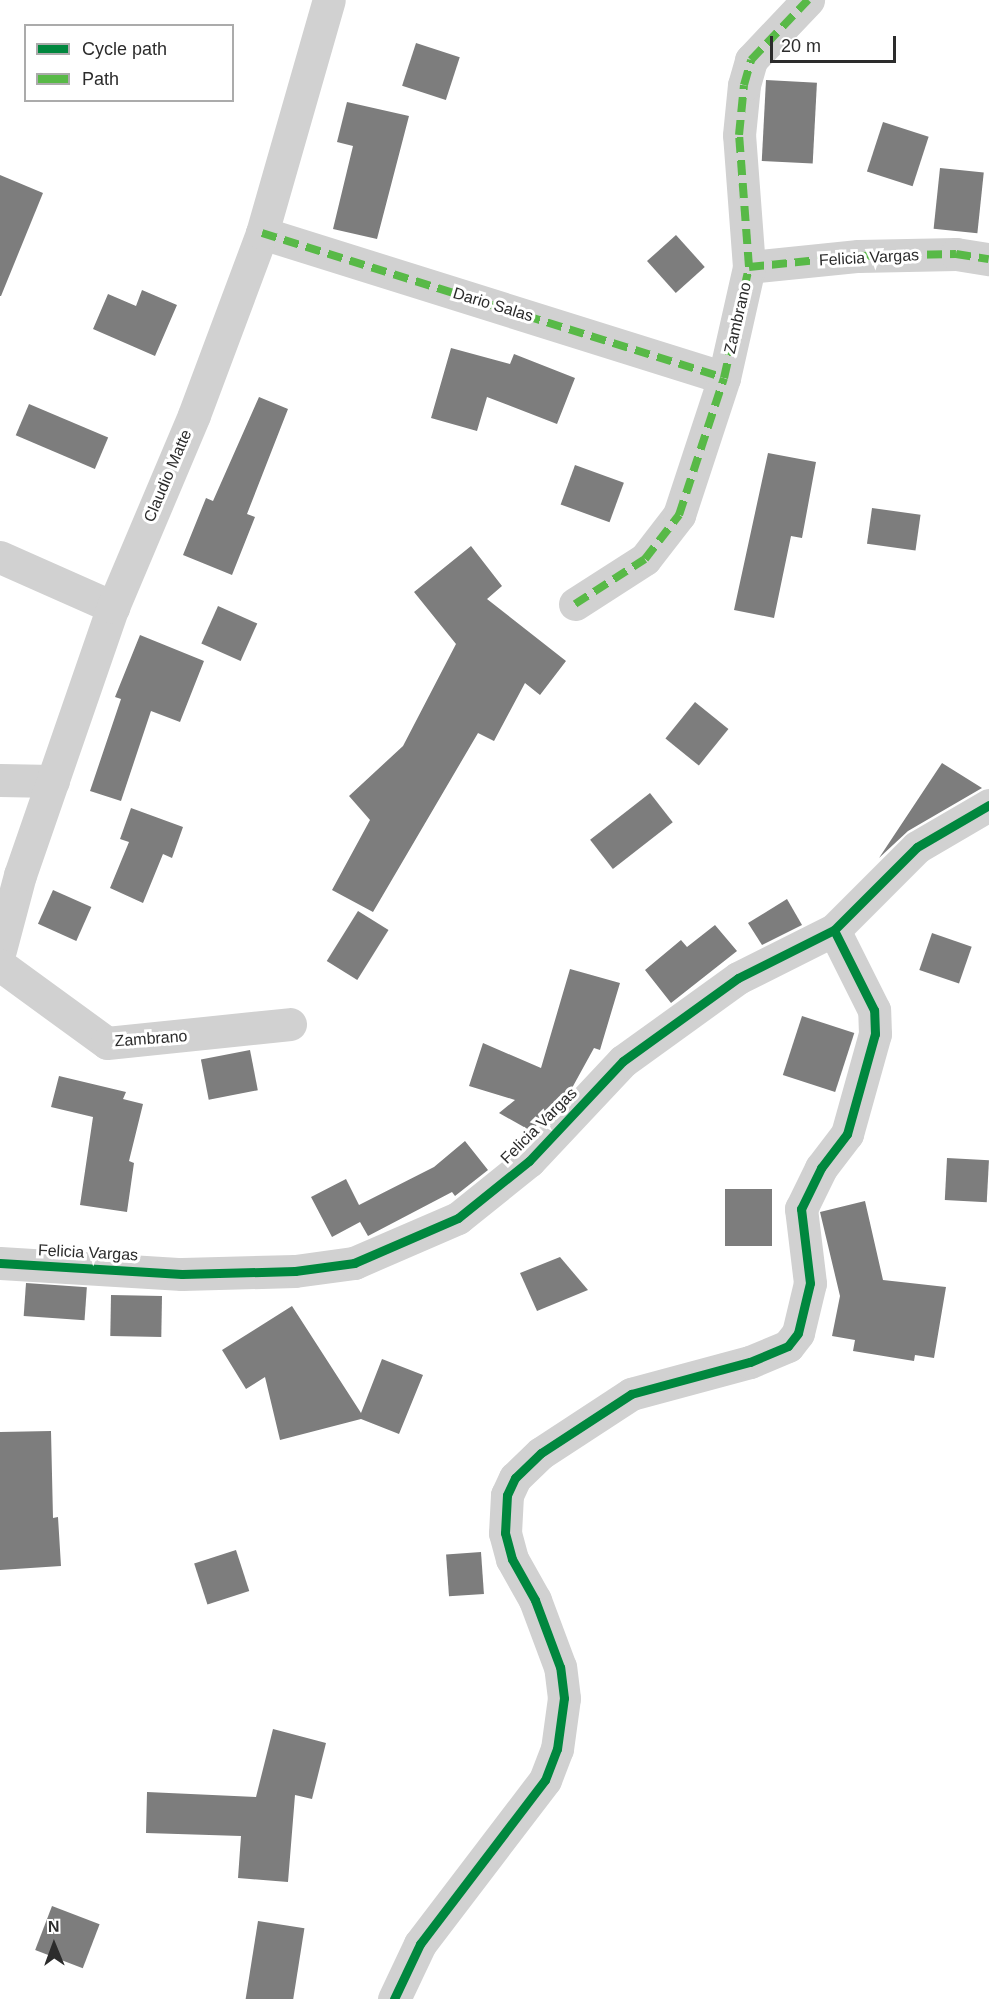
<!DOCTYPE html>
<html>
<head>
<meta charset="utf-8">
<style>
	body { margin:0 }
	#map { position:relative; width:989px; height:1999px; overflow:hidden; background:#fff; font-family:Helvetica,sans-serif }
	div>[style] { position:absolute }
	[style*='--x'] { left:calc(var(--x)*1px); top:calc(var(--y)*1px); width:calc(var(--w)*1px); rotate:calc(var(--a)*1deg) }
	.building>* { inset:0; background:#7d7d7d; transform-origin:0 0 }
	.street>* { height:33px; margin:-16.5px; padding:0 16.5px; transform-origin:16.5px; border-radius:16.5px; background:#d1d1d1 }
	.quiet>* { height:8px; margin-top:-4px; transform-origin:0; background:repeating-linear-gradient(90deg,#58b947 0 15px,transparent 0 23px) }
	.cycleway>* { height:9px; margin:-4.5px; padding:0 4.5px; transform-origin:4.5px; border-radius:4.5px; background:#00873e }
	span { translate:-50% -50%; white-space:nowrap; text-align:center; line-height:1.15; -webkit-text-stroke:6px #fff; paint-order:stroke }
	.street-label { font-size:16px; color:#2c2c2c }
	.legend { position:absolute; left:24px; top:24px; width:210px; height:78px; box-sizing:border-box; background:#fff; border:2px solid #ababab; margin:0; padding:8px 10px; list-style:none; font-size:18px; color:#2c2c2c }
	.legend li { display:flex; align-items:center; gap:12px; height:30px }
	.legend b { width:30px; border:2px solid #ababab }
	.north { position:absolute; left:24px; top:1915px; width:60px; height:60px; -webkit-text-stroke:4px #fff; paint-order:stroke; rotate:359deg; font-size:16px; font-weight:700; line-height:24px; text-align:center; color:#2c2c2c }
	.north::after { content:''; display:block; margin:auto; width:21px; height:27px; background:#2c2c2c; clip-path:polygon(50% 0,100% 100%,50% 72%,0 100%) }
	.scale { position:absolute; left:770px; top:36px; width:126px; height:27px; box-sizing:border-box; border:3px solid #2c2c2c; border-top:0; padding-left:8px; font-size:18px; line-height:21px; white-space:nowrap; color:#2c2c2c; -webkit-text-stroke:4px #fff; paint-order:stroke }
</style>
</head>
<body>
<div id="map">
	<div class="building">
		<i style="left:416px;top:43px;width:46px;height:45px;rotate:18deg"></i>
		<i style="left:766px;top:80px;width:51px;height:81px;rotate:3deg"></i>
		<i style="clip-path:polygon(347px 102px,409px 116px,377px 239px,333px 229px,353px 146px,337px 142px)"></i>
		<i style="left:883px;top:122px;width:48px;height:52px;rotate:18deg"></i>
		<i style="left:940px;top:168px;width:44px;height:61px;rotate:6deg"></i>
		<i style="clip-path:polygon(0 175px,43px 193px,1px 296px,0 296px)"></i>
		<i style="left:676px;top:235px;width:43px;height:39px;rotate:48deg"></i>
		<i style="clip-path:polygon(142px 290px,177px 305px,155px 356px,93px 329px,108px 294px,136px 306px)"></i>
		<i style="clip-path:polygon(451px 348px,510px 364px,514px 354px,575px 378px,557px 424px,487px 397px,477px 431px,431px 418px)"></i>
		<i style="clip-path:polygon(259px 397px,288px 409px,247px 514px,255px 517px,232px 575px,183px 555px,206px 498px,213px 501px)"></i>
		<i style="left:29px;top:404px;width:86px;height:34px;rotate:23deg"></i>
		<i style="clip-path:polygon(768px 453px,816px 462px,802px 538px,791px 536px,774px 618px,734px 610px)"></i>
		<i style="left:575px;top:465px;width:52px;height:42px;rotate:20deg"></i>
		<i style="left:872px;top:508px;width:49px;height:36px;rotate:8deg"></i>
		<i style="clip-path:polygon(471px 546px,502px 586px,487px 599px,566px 661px,540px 695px,525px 683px,494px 741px,478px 733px,373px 912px,332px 890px,370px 820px,349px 796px,403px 746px,456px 644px,414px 592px)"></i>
		<i style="left:218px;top:606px;width:43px;height:41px;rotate:24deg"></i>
		<i style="clip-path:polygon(140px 635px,204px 661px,180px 722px,151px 711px,121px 801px,90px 791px,121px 699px,115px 697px)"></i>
		<i style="left:695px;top:702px;width:43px;height:47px;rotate:39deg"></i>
		<i style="clip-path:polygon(942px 763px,982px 788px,908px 831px,879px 858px)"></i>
		<i style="left:650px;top:793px;width:37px;height:76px;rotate:52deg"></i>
		<i style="clip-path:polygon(131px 808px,183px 827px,172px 858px,163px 854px,143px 903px,110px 888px,129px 842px,120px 839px)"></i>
		<i style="left:53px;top:890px;width:42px;height:37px;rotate:24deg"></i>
		<i style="clip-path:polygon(787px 899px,802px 925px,762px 945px,748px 923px)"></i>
		<i style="left:358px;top:911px;width:36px;height:59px;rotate:32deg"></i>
		<i style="clip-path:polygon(715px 925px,737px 951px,671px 1003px,645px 970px,681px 940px,687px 947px)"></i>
		<i style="left:932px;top:933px;width:42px;height:39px;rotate:19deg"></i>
		<i style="clip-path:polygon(570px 969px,620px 983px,600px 1050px,594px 1048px,572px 1088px,531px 1131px,499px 1113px,515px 1100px,469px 1086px,483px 1043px,541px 1068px)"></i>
		<i style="left:802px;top:1016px;width:55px;height:62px;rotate:18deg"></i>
		<i style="left:250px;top:1050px;width:41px;height:50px;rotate:79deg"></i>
		<i style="clip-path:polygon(59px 1076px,126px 1092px,123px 1099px,143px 1104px,129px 1161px,134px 1163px,127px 1212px,80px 1205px,93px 1117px,51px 1107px)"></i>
		<i style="clip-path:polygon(465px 1141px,488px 1170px,455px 1196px,452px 1192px,368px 1236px,360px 1222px,332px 1237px,311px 1197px,346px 1179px,359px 1205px,434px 1167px)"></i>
		<i style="left:947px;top:1158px;width:42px;height:42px;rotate:3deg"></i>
		<i style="left:725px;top:1189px;width:47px;height:57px"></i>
		<i style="clip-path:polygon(865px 1201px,883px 1280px,946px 1287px,934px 1358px,915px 1355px,914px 1361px,853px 1351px,855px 1340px,832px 1336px,840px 1296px,820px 1212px)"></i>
		<i style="clip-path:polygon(560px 1257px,588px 1290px,537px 1311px,520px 1273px)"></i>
		<i style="left:26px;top:1283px;width:61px;height:33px;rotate:4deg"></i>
		<i style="left:111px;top:1295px;width:51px;height:41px;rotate:1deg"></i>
		<i style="clip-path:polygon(292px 1306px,361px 1413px,382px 1359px,423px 1375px,399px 1434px,361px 1419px,280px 1440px,265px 1377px,246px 1389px,222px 1350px)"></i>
		<i style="clip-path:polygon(51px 1431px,53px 1518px,58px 1517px,61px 1566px,0 1570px,0 1432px)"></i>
		<i style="left:236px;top:1550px;width:43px;height:44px;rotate:72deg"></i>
		<i style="left:481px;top:1552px;width:42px;height:35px;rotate:86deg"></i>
		<i style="clip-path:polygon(273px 1729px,326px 1743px,312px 1799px,295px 1795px,288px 1882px,238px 1878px,241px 1836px,146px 1833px,147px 1792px,256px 1797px)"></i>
		<i style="left:52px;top:1906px;width:51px;height:47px;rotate:21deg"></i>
		<i style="left:258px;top:1921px;width:47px;height:79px;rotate:9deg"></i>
	</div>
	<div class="street">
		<i style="--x:262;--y:233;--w:484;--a:17.4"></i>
		<i style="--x:749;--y:267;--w:110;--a:-5.8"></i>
		<i style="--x:858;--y:256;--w:98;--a:-1.2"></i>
		<i style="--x:956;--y:254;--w:33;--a:9"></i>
		<i style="--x:0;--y:557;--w:124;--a:23.9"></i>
		<i style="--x:575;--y:604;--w:83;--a:-32.7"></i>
		<i style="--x:645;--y:559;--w:56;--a:-52.3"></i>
		<i style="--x:679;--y:515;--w:144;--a:-71.8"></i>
		<i style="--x:724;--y:378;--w:114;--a:-77.3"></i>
		<i style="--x:749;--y:267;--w:132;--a:-94.3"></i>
		<i style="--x:739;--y:135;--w:50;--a:-84.3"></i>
		<i style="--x:744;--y:85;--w:26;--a:-74"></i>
		<i style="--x:751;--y:60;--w:83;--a:-46.5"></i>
		<i style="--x:0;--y:780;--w:53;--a:1.1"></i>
		<i style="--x:0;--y:950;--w:78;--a:-75.1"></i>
		<i style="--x:20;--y:875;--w:284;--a:-70.9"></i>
		<i style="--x:113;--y:607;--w:208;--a:-67.1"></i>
		<i style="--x:194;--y:415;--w:194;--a:-69.5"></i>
		<i style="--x:262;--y:233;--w:242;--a:-74"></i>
		<i style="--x:0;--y:965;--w:132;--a:36.1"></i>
		<i style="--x:107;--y:1043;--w:184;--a:-5.9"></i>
		<i style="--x:0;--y:1263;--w:182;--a:3.5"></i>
		<i style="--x:182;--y:1274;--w:113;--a:-1.5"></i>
		<i style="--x:295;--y:1271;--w:60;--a:-7.7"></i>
		<i style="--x:354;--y:1263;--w:113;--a:-23.4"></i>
		<i style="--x:458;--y:1218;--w:91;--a:-38.8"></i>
		<i style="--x:529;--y:1161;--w:137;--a:-46.8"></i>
		<i style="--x:623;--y:1061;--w:142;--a:-35.8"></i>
		<i style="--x:738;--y:978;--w:107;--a:-26.6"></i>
		<i style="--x:834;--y:930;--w:117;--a:-45"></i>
		<i style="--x:917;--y:847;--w:83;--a:-30.3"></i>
		<i style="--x:394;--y:1999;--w:61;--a:-64.7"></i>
		<i style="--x:420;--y:1944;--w:206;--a:-52.7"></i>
		<i style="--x:545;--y:1780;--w:33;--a:-69"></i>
		<i style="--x:557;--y:1749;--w:51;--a:-82.2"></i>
		<i style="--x:564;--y:1698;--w:31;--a:-97"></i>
		<i style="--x:560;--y:1667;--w:72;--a:-110.5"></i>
		<i style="--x:535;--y:1600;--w:47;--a:-119.3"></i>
		<i style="--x:512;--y:1559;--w:27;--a:-105"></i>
		<i style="--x:505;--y:1533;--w:38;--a:-87"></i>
		<i style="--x:507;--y:1495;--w:19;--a:-65"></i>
		<i style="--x:515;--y:1478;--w:36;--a:-44"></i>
		<i style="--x:541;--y:1453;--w:108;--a:-33.2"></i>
		<i style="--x:631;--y:1394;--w:123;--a:-15.1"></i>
		<i style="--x:750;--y:1362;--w:41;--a:-22.8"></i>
		<i style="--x:788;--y:1346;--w:16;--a:-52"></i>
		<i style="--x:798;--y:1333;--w:51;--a:-76.5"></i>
		<i style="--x:810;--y:1283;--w:75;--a:-96.9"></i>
		<i style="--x:801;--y:1209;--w:46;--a:-64"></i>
		<i style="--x:821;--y:1168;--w:43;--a:-52.6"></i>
		<i style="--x:847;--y:1134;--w:104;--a:-74.4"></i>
		<i style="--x:875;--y:1034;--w:24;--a:-92"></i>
		<i style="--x:874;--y:1010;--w:89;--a:-116.6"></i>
	</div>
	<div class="quiet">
		<i style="--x:262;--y:233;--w:484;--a:17.4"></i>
		<i style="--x:749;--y:267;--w:110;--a:-5.8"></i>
		<i style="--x:858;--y:256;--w:98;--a:-1.2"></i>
		<i style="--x:956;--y:254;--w:33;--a:9"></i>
		<i style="--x:575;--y:604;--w:83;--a:-32.7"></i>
		<i style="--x:645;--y:559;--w:56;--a:-52.3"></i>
		<i style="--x:679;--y:515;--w:144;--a:-71.8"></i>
		<i style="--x:724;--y:378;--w:114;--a:-77.3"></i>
		<i style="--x:749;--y:267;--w:132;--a:-94.3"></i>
		<i style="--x:739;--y:135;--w:50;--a:-84.3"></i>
		<i style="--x:744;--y:85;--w:26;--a:-74"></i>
		<i style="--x:751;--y:60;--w:83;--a:-46.5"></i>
	</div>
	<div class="cycleway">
		<i style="--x:0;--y:1263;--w:182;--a:3.5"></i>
		<i style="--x:182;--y:1274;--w:113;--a:-1.5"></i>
		<i style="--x:295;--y:1271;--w:60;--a:-7.7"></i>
		<i style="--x:354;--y:1263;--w:113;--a:-23.4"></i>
		<i style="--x:458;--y:1218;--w:91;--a:-38.8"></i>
		<i style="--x:529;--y:1161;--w:137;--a:-46.8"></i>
		<i style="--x:623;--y:1061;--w:142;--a:-35.8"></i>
		<i style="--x:738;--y:978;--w:107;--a:-26.6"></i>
		<i style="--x:834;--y:930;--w:117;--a:-45"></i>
		<i style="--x:917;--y:847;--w:83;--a:-30.3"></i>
		<i style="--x:394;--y:1999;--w:61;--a:-64.7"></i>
		<i style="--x:420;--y:1944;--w:206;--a:-52.7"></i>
		<i style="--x:545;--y:1780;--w:33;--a:-69"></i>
		<i style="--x:557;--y:1749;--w:51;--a:-82.2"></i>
		<i style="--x:564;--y:1698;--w:31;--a:-97"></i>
		<i style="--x:560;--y:1667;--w:72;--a:-110.5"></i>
		<i style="--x:535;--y:1600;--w:47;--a:-119.3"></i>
		<i style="--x:512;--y:1559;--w:27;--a:-105"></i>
		<i style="--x:505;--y:1533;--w:38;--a:-87"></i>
		<i style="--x:507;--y:1495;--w:19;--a:-65"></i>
		<i style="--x:515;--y:1478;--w:36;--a:-44"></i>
		<i style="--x:541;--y:1453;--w:108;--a:-33.2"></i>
		<i style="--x:631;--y:1394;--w:123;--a:-15.1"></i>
		<i style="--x:750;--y:1362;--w:41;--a:-22.8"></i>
		<i style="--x:788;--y:1346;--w:16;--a:-52"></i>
		<i style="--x:798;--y:1333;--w:51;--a:-76.5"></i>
		<i style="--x:810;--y:1283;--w:75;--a:-96.9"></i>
		<i style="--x:801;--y:1209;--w:46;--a:-64"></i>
		<i style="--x:821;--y:1168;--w:43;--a:-52.6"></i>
		<i style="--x:847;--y:1134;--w:104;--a:-74.4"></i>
		<i style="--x:875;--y:1034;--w:24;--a:-92"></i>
		<i style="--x:874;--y:1010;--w:89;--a:-116.6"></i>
	</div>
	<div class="street-label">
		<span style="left:869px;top:258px;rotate:-3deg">Felicia Vargas</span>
		<span style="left:493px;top:305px;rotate:17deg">Dario Salas</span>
		<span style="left:738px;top:318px;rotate:-77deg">Zambrano</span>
		<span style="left:168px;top:476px;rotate:-67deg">Claudio Matte</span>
		<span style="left:151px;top:1039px;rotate:-4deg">Zambrano</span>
		<span style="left:539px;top:1126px;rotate:-45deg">Felicia Vargas</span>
		<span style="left:88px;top:1253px;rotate:3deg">Felicia Vargas</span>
	</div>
	<ul class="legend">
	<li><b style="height:8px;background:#00873e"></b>Cycle path</li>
	<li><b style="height:8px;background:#58b947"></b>Path</li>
	</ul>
	<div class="north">N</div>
	<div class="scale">20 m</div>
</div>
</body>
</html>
